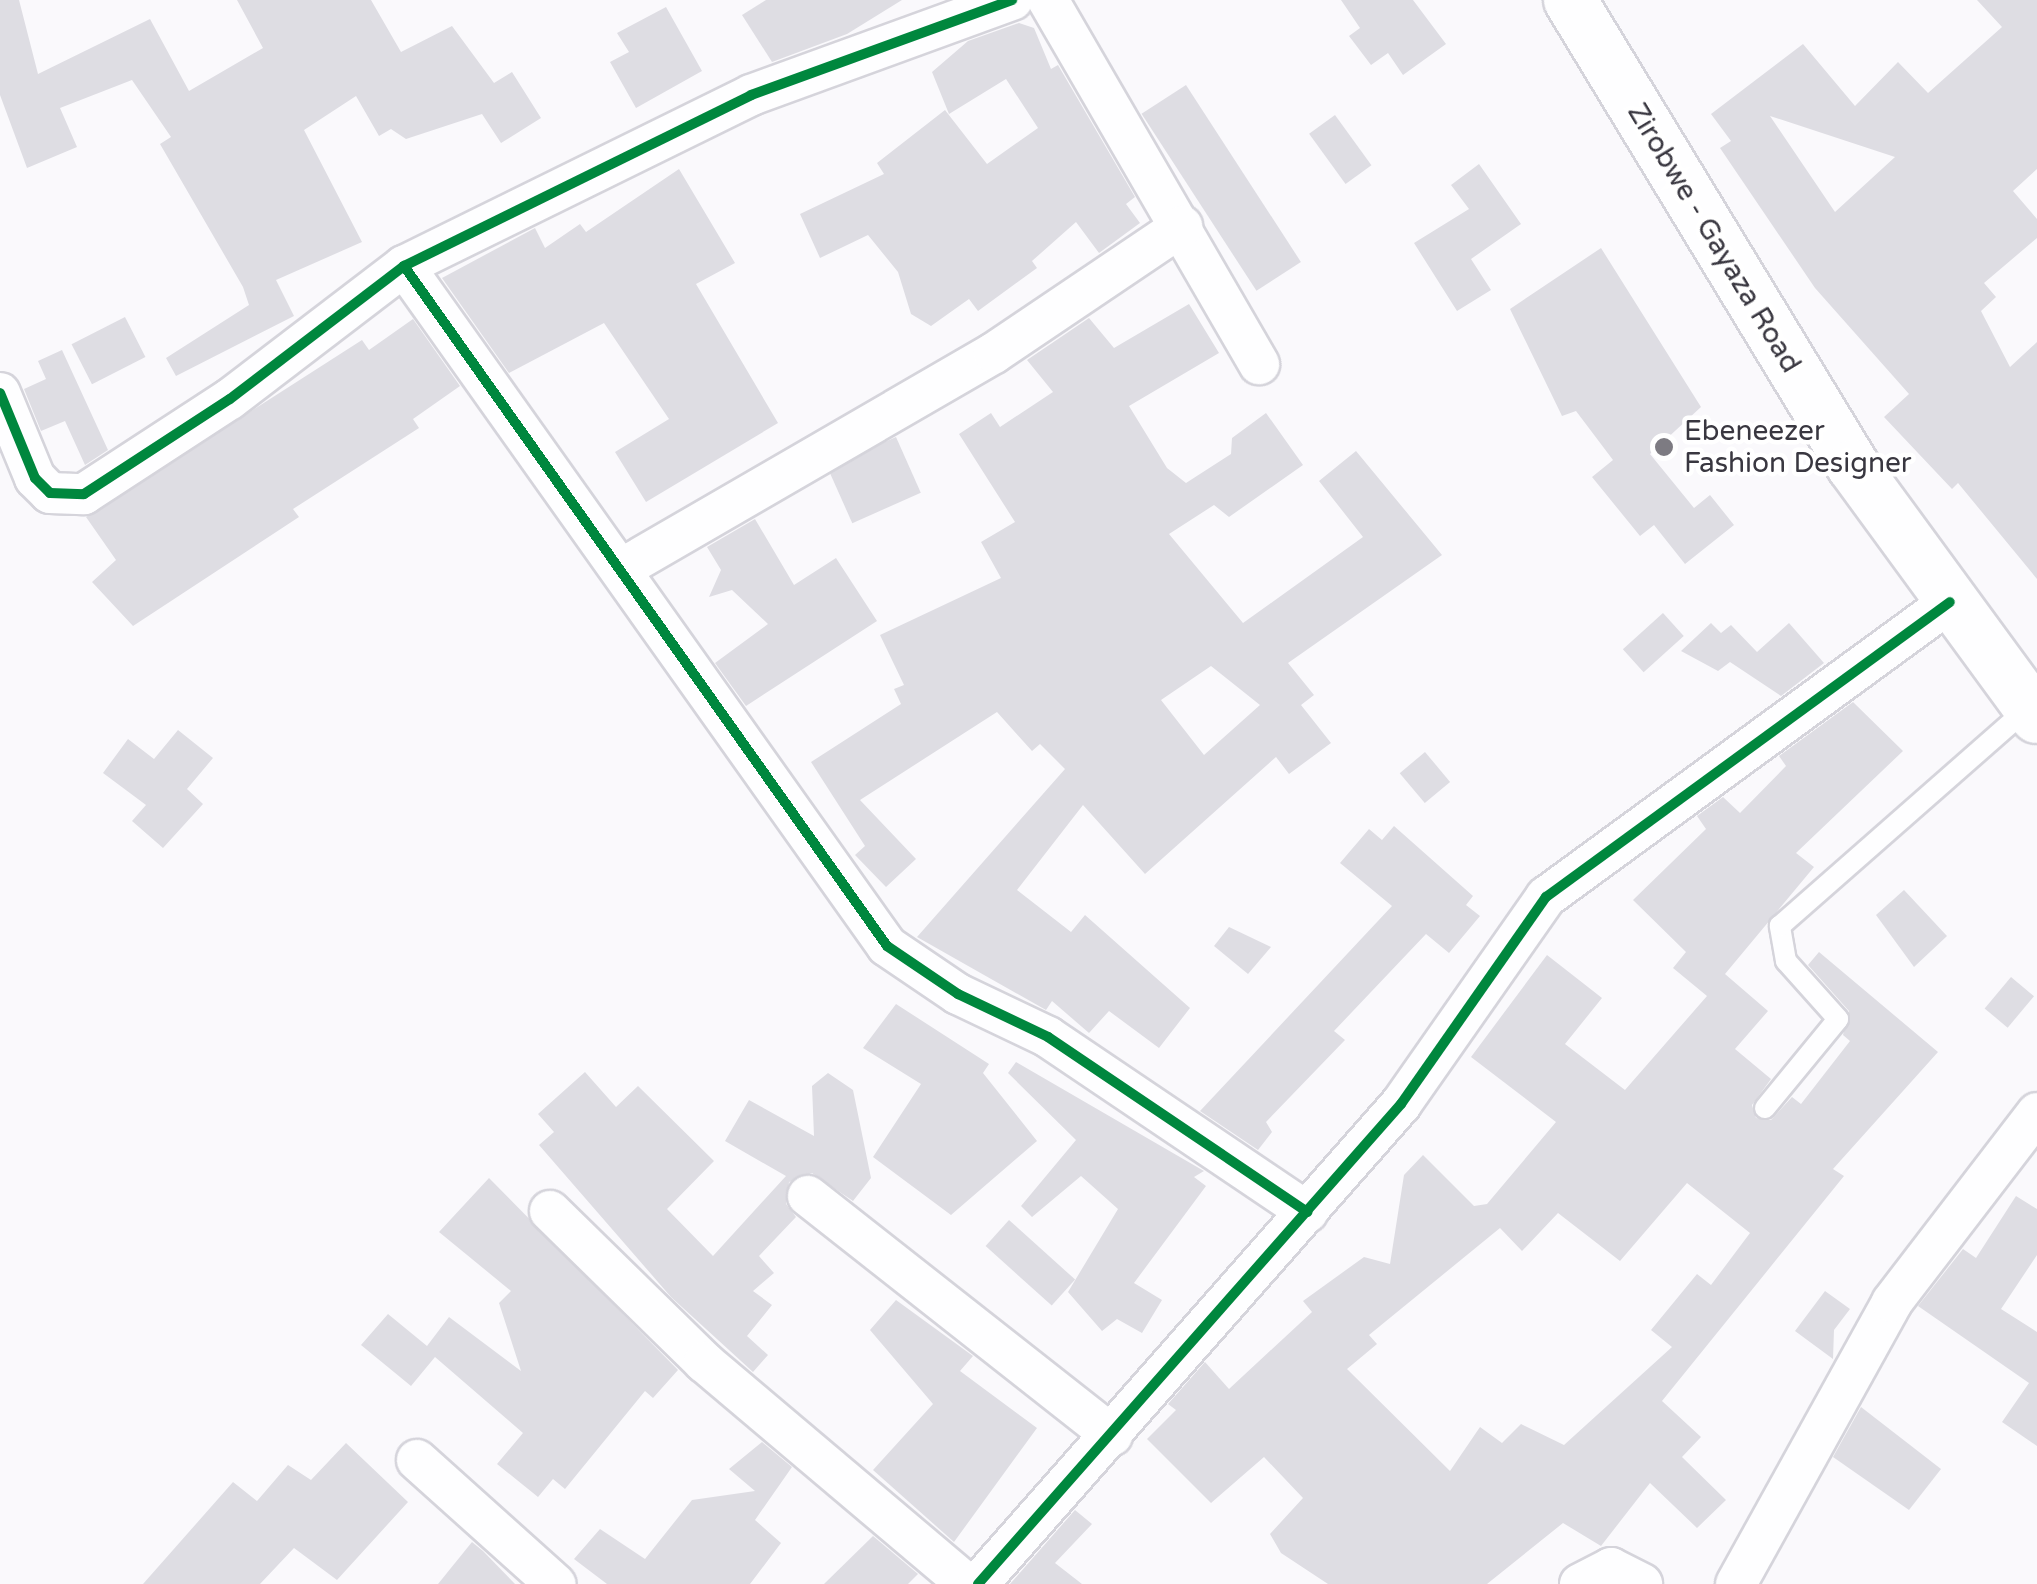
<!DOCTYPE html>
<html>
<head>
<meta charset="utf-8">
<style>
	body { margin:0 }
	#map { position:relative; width:2037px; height:1584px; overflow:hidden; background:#faf9fc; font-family:"Varela Round",sans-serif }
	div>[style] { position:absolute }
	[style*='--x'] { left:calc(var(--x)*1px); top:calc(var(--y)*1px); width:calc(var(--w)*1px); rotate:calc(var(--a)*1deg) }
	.building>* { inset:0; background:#dedde3; transform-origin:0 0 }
	.roads { filter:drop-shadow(2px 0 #d5d4db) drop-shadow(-2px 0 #d5d4db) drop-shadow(0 2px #d5d4db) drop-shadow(0 -2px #d5d4db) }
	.service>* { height:20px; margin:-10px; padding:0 10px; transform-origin:10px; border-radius:10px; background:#fefeff }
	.minor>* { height:40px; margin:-20px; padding:0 20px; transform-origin:20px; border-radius:20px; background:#fefeff }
	.tertiary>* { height:52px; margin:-26px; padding:0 26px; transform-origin:26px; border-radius:26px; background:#fefeff }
	.cycleway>* { height:10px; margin:-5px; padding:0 5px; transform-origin:5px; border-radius:5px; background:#00873e }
	.dots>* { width:28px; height:28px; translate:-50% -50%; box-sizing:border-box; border:5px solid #fff; border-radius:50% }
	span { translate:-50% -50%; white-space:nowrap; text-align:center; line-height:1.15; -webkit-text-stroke:9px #fff; paint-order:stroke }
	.street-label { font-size:28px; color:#393740 }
	.poi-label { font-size:28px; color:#393740 }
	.left { translate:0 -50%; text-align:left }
</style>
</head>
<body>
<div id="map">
	<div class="building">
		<i style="clip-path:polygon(0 0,19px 0,38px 74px,150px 19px,189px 91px,263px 48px,237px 0,371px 0,401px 52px,452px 26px,494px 83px,512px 72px,541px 118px,501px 143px,482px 114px,406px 139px,391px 129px,379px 136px,356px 96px,304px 130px,362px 242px,276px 280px,294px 316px,176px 376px,166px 358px,249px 305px,243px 287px,160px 144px,171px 137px,132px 80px,60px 108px,77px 147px,27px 168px,0 95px)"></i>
		<i style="clip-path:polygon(766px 0,902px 0,847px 34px,772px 62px,742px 15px)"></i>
		<i style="clip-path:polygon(1341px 0,1413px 0,1446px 44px,1403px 75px,1388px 53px,1371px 65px,1349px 36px,1360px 28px)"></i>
		<i style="clip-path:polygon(evenodd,1977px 0,2037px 0,2037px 169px,2013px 191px,2037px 219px,2037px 238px,1984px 283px,1996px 297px,1981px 311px,2010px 367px,2037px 342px,2037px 579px,1958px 483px,1952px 489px,1884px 417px,1909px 394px,1815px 288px,1720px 148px,1731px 141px,1711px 114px,1803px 44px,1855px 106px,1898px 62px,1928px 93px,2002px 27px,1977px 0,1770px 116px,1895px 157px,1835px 212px,1770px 116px)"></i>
		<i style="clip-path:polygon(666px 7px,702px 71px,636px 108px,610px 62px,629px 52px,617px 33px)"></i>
		<i style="clip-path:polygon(1019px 23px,1034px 28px,1051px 69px,1058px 65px,1135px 197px,1126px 204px,1140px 223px,1099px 253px,1076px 222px,1032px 261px,1037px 268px,978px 311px,969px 299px,931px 326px,911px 314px,898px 272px,868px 235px,820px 258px,800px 214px,884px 174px,877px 163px,945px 110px,987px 164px,1038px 128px,1006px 79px,949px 114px,932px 72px,968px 41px)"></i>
		<i style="left:1186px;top:85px;width:211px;height:53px;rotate:57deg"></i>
		<i style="left:1335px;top:115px;width:62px;height:32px;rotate:54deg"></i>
		<i style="clip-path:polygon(1479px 164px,1521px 224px,1471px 259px,1491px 290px,1457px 311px,1414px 243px,1469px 209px,1451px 185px)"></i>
		<i style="clip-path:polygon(679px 169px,735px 263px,696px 284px,778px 423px,646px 502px,615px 452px,669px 419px,604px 323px,509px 373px,442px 278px,535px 228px,545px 248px,580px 224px,586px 232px)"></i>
		<i style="clip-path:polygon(1601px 248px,1701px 407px,1650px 454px,1694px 508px,1710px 495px,1734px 525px,1685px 564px,1654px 525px,1640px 536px,1592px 477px,1613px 460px,1576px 411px,1562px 416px,1510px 309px)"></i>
		<i style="clip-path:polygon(evenodd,1189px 304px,1219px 353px,1129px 406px,1167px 468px,1186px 483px,1231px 454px,1232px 438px,1266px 413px,1303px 465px,1229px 517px,1214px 505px,1169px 534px,1243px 623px,1363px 537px,1319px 481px,1356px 451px,1442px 555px,1288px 663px,1314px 695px,1301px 705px,1331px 743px,1289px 774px,1276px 757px,1145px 874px,1083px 805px,1017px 890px,1071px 932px,1085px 915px,1190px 1008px,1159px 1048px,1109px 1011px,1089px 1033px,1052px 1001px,1046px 1010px,917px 937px,1065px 769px,1040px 744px,1032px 751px,997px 712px,860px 800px,916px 859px,886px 887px,855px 855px,865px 846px,811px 762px,901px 704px,894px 689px,904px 685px,880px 635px,1001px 578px,981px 542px,1015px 522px,959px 434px,991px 413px,1000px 427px,1053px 392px,1027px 360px,1089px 318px,1114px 348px,1189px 304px,1211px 666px,1260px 705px,1204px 755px,1161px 700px,1211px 666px)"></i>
		<i style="left:125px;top:317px;width:45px;height:60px;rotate:63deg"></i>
		<i style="clip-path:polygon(413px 319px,460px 386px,413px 419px,419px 428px,293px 509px,299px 517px,133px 626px,92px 582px,116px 560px,86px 517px,362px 340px,369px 350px)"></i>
		<i style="clip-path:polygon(62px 350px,108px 450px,85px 465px,65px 421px,41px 431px,24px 389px,46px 379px,38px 361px)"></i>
		<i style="left:896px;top:437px;width:61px;height:75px;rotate:66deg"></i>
		<i style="clip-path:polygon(755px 519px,794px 585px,836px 558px,877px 621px,746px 706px,715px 663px,768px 624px,732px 590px,709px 597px,721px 570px,707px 547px)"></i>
		<i style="left:1663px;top:613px;width:31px;height:54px;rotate:48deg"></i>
		<i style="clip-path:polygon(1711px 623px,1721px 633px,1731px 625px,1757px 652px,1789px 623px,1824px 663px,1781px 696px,1730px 662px,1718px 671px,1681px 651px)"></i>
		<i style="clip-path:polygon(evenodd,1853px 702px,1903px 751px,1796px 853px,1814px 867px,1725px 974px,1768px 1011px,1735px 1049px,1771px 1079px,1752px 1105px,1756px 1118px,1771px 1120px,1792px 1097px,1801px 1104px,1850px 1041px,1843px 1035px,1849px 1011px,1808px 965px,1819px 952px,1938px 1052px,1833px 1169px,1844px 1176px,1662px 1401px,1701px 1437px,1682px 1457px,1726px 1500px,1697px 1528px,1650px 1483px,1601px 1546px,1563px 1523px,1487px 1584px,1328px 1584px,1281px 1553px,1270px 1534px,1303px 1498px,1264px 1457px,1211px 1503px,1147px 1439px,1176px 1410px,1168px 1404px,1205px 1362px,1229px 1389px,1312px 1312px,1303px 1301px,1364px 1257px,1390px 1264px,1404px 1175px,1423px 1155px,1474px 1206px,1487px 1204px,1556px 1122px,1471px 1057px,1547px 955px,1602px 998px,1565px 1044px,1625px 1090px,1707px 996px,1673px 968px,1686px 952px,1633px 900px,1706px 829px,1697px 816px,1723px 797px,1740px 813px,1786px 766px,1779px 756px,1853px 702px,1687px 1183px,1750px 1233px,1711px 1285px,1697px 1274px,1651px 1330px,1672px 1347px,1564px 1445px,1521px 1424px,1502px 1443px,1480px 1427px,1450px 1471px,1347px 1369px,1377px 1344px,1369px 1335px,1500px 1228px,1522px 1251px,1558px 1213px,1620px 1261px,1687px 1183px)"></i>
		<i style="clip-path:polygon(178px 730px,213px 758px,187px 789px,203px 804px,163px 848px,132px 821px,146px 805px,103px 773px,128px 739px,154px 759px)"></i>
		<i style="left:1425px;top:752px;width:39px;height:33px;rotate:50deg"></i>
		<i style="clip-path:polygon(1394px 826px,1473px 896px,1466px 905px,1480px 916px,1449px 953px,1426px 934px,1334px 1031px,1345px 1040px,1266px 1122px,1272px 1132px,1258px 1150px,1200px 1111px,1392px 906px,1340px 863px,1369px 829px,1382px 840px)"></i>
		<i style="clip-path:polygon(1904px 890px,1947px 936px,1914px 967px,1876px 915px)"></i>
		<i style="clip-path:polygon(1229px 927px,1271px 947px,1248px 974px,1214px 946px)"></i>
		<i style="left:2011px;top:977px;width:30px;height:41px;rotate:40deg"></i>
		<i style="clip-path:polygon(896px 1004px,989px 1064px,983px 1073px,1037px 1141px,951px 1215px,873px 1157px,921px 1084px,863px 1048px)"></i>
		<i style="clip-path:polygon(1016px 1062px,1204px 1171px,1194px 1177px,1206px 1186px,1134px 1283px,1162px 1300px,1142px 1333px,1117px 1319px,1102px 1331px,1068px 1292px,1118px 1209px,1081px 1176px,1032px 1217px,1021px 1206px,1076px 1140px,1008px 1073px)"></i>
		<i style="clip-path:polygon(585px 1072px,616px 1107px,638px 1086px,714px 1161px,667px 1209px,713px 1256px,786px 1176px,725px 1141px,749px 1100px,814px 1136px,812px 1086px,828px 1073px,853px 1090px,871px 1178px,853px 1201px,812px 1173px,789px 1182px,786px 1204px,796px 1217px,759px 1256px,774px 1273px,753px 1291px,772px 1305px,747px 1336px,768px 1355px,753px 1372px,671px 1297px,539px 1145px,554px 1132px,538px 1114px)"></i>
		<i style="clip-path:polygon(489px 1178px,678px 1370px,653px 1398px,645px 1391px,565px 1489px,553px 1479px,538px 1497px,497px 1464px,523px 1433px,435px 1357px,411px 1386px,361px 1345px,388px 1314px,427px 1346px,449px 1317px,521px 1371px,499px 1303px,511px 1291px,439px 1232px)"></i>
		<i style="clip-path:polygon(2016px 1196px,2037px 1209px,2037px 1255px,2001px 1309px,2037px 1332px,2037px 1446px,2002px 1422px,2029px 1383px,1918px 1306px,1963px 1249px,1976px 1258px)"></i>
		<i style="left:1009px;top:1220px;width:89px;height:35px;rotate:42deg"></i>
		<i style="clip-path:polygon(1825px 1291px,1850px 1309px,1834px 1330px,1833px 1359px,1795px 1331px)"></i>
		<i style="clip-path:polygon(896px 1300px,973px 1356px,960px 1371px,1037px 1428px,954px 1542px,873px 1470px,933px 1404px,870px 1330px)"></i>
		<i style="clip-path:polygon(1861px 1407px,1941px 1469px,1909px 1510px,1833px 1457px)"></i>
		<i style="clip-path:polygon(762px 1442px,792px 1467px,755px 1520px,781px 1543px,750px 1584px,607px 1584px,574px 1559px,600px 1529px,645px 1559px,692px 1500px,755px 1491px,729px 1469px)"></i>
		<i style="clip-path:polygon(346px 1443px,408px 1502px,337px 1580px,294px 1548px,260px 1584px,143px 1584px,233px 1482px,257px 1501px,288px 1465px,311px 1480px)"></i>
		<i style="clip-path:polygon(1075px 1510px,1092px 1524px,1055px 1563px,1082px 1584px,1010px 1584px)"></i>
		<i style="clip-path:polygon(873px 1536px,918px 1574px,908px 1584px,824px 1584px)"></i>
		<i style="clip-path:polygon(472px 1542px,483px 1551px,515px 1584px,438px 1584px)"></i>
	</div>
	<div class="roads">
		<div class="service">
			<i style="--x:1765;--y:1108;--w:115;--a:-50.6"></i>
			<i style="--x:1838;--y:1019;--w:78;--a:-131.9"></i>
			<i style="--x:1786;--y:961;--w:36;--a:-100"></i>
			<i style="--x:1780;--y:926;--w:330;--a:-41.3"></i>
		</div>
		<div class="minor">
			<i style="--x:1048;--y:0;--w:421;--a:59.9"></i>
			<i style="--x:404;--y:266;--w:834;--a:54.61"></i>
			<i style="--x:887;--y:946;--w:86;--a:34.1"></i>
			<i style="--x:958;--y:994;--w:100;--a:25.5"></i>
			<i style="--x:1048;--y:1037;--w:313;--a:34"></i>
			<i style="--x:0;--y:393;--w:92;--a:67.6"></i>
			<i style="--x:35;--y:478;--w:21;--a:45"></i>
			<i style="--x:50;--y:493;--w:34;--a:2"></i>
			<i style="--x:84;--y:494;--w:174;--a:-33.1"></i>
			<i style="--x:230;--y:399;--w:219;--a:-37.4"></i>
			<i style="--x:404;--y:266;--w:387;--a:-26.2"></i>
			<i style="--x:751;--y:95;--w:278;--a:-20"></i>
			<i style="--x:623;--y:568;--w:429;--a:-30.1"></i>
			<i style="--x:994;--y:353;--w:227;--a:-34"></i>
			<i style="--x:808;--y:1196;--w:387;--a:38.2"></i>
			<i style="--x:550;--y:1211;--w:216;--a:44.4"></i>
			<i style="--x:704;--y:1362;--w:344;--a:40.2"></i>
			<i style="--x:417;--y:1460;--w:186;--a:41.9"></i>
			<i style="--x:978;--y:1584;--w:640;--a:-48.61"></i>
			<i style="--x:1401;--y:1104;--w:253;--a:-55"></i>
			<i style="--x:1546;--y:897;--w:500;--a:-36.14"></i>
			<i style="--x:1580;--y:1584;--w:35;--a:-27"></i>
			<i style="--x:1611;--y:1568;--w:35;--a:27"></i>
			<i style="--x:1736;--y:1584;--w:322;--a:-61"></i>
			<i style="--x:1892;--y:1302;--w:238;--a:-52.5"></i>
		</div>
		<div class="tertiary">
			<i style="--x:1570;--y:0;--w:545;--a:58.73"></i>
			<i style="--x:1853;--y:466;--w:311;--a:53.8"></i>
		</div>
	</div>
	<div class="cycleway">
		<i style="--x:404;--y:266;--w:834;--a:54.61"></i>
		<i style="--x:887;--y:946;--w:86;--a:34.1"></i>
		<i style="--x:958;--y:994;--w:100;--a:25.5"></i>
		<i style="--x:1048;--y:1037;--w:313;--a:34"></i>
		<i style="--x:0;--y:393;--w:92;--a:67.6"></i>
		<i style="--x:35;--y:478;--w:21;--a:45"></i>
		<i style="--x:50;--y:493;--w:34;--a:2"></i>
		<i style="--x:84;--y:494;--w:174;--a:-33.1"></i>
		<i style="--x:230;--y:399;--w:219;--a:-37.4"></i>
		<i style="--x:404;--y:266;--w:387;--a:-26.2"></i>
		<i style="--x:751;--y:95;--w:278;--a:-20"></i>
		<i style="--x:978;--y:1584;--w:640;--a:-48.61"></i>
		<i style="--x:1401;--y:1104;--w:253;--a:-55"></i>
		<i style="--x:1546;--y:897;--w:500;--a:-36.14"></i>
	</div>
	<div class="dots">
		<i style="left:1664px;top:447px;background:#7d7b82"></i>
	</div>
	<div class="street-label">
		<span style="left:1714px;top:238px;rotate:59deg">Zirobwe - Gayaza Road</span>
	</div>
	<div class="poi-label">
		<span class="left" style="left:1684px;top:447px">Ebeneezer<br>Fashion Designer</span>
	</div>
</div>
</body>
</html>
